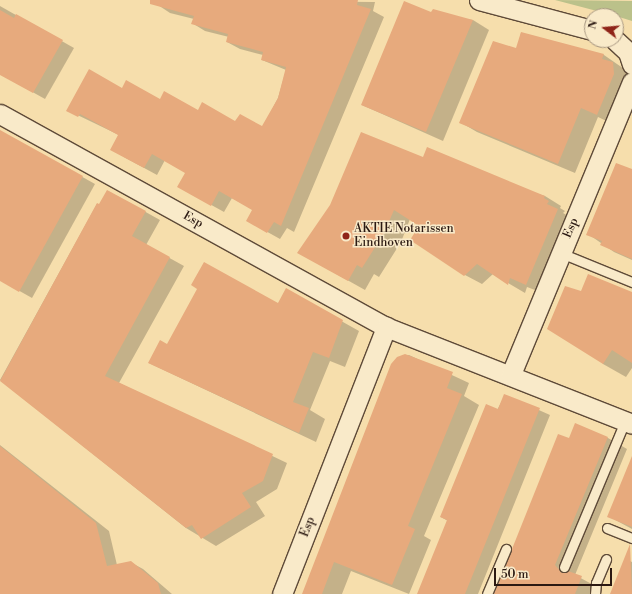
<!DOCTYPE html>
<html>
<head>
<meta charset="utf-8">
<style>
	body { margin:0 }
	#map { position:relative; width:632px; height:594px; overflow:hidden; background:#f6deac; font-family:"Libre Bodoni",serif }
	div>[style] { position:absolute }
	[style*='--x'] { left:calc(var(--x)*1px); top:calc(var(--y)*1px); width:calc(var(--w)*1px); rotate:calc(var(--a)*1deg) }
	.green>* { inset:0; background:#bbc18a }
	.shadow>* { inset:0; background:#0003 }
	.building>* { inset:0; background:#e7aa7d }
	.roads { filter:drop-shadow(1px 0 #5e4a38) drop-shadow(-1px 0 #5e4a38) drop-shadow(0 1px #5e4a38) drop-shadow(0 -1px #5e4a38) }
	.service>* { height:9px; margin:-4.5px; padding:0 4.5px; transform-origin:4.5px; border-radius:4.5px; background:#f9eac9 }
	.minor>* { height:19px; margin:-9.5px; padding:0 9.5px; transform-origin:9.5px; border-radius:9.5px; background:#f9eac9 }
	.dots>* { width:11px; height:11px; translate:-50% -50%; box-sizing:border-box; border:2px solid #f9eac9; border-radius:50% }
	span { translate:-50% -50%; white-space:nowrap; text-align:center; line-height:1.15; -webkit-text-stroke:3px #f9eac9; paint-order:stroke }
	.street-label { font-size:12px; color:#2b1912 }
	.poi-label { font-size:12px; color:#2b1912 }
	.left { translate:0 -50%; text-align:left }
	.north { position:absolute; left:584px; top:8px; width:40px; height:40px; box-sizing:border-box; background:#f9eac9; border:1px solid #a79680; border-radius:50%; rotate:286deg; font-size:11px; font-weight:700; line-height:16px; text-align:center; color:#2b1912 }
	.north::after { content:''; display:block; margin:auto; width:14px; height:18px; background:#8f2418; clip-path:polygon(50% 0,100% 100%,50% 72%,0 100%) }
	.scale { position:absolute; left:494px; top:568px; width:118px; height:18px; box-sizing:border-box; border:2px solid #2b1912; border-top:0; padding-left:5px; font-size:12px; line-height:14px; white-space:nowrap; color:#2b1912; -webkit-text-stroke:3px #f9eac9; paint-order:stroke }
</style>
</head>
<body>
<div id="map">
	<div class="green">
		<i style="clip-path:polygon(555px 0,632px 1px,632px 21px,616px 16px)"></i>
	</div>
	<div class="shadow">
		<i style="clip-path:polygon(156px 0,375px 2px,373px 11px,384px 17px,294px 232px,287px 228px,280px 239px,248px 221px,254px 210px,232px 198px,224px 212px,179px 187px,187px 172px,165px 160px,157px 175px,124px 157px,119px 135px,67px 110px,123px 89px,236px 122px,263px 127px,278px 98px,286px 70px,262px 60px,263px 55px,240px 49px,227px 42px,229px 37px,205px 31px,192px 23px,194px 19px,170px 13px,158px 5px)"></i>
		<i style="clip-path:polygon(0 6px,74px 48px,45px 99px,0 74px)"></i>
		<i style="clip-path:polygon(432px 14px,473px 20px,489px 30px,443px 141px,362px 105px)"></i>
		<i style="clip-path:polygon(521px 33px,604px 55px,630px 73px,630px 83px,613px 124px,598px 117px,575px 173px,477px 132px,460px 122px,517px 49px)"></i>
		<i style="clip-path:polygon(0 131px,95px 184px,32px 298px,0 280px)"></i>
		<i style="clip-path:polygon(423px 159px,545px 196px,561px 206px,560px 208px,565px 211px,563px 213px,574px 219px,543px 293px,527px 287px,525px 293px,493px 274px,482px 284px,465px 275px,420px 226px,410px 219px,401px 242px,379px 277px,374px 274px,365px 290px,315px 262px)"></i>
		<i style="clip-path:polygon(632px 170px,632px 260px,614px 252px,588px 234px)"></i>
		<i style="clip-path:polygon(108px 191px,160px 220px,146px 245px,184px 266px,119px 383px,287px 463px,277px 489px,256px 502px,265px 516px,216px 546px,186px 528px,0 380px,97px 204px,99px 206px)"></i>
		<i style="clip-path:polygon(286px 290px,359px 331px,345px 367px,330px 361px,310px 410px,325px 419px,316px 442px,149px 363px,167px 345px,278px 304px)"></i>
		<i style="clip-path:polygon(582px 292px,632px 293px,632px 368px,626px 377px,603px 364px)"></i>
		<i style="clip-path:polygon(409px 355px,469px 383px,464px 396px,479px 405px,424px 536px,431px 540px,409px 594px,351px 571px,342px 594px,303px 594px,400px 357px)"></i>
		<i style="clip-path:polygon(505px 395px,550px 415px,478px 594px,418px 594px,448px 521px,441px 517px)"></i>
		<i style="clip-path:polygon(608px 438px,627px 449px,575px 575px,601px 589px,598px 594px,495px 594px,569px 440px)"></i>
		<i style="clip-path:polygon(0 445px,109px 531px,117px 565px,130px 562px,143px 569px,172px 594px,0 594px)"></i>
		<i style="clip-path:polygon(632px 466px,632px 529px,608px 516px)"></i>
		<i style="clip-path:polygon(625px 559px,632px 562px,632px 594px,618px 594px)"></i>
	</div>
	<div class="building">
		<i style="clip-path:polygon(150px 0,358px 0,357px 5px,371px 9px,281px 226px,274px 222px,267px 233px,246px 221px,252px 210px,219px 191px,211px 206px,177px 187px,185px 173px,152px 154px,144px 168px,110px 150px,118px 135px,80px 114px,78px 117px,66px 111px,89px 69px,122px 88px,126px 80px,160px 99px,164px 91px,198px 110px,202px 102px,235px 121px,240px 114px,262px 126px,278px 98px,286px 67px,261px 60px,263px 52px,226px 42px,228px 34px,191px 24px,194px 16px,150px 4px)"></i>
		<i style="clip-path:polygon(404px 1px,431px 12px,433px 9px,473px 20px,426px 132px,361px 105px)"></i>
		<i style="clip-path:polygon(0 10px,14px 18px,16px 14px,63px 40px,33px 93px,0 75px)"></i>
		<i style="clip-path:polygon(521px 32px,604px 54px,602px 59px,613px 62px,614px 74px,597px 115px,581px 108px,558px 164px,459px 123px,493px 41px,516px 48px)"></i>
		<i style="clip-path:polygon(0 130px,83px 176px,19px 292px,0 281px)"></i>
		<i style="clip-path:polygon(361px 132px,423px 157px,427px 147px,545px 196px,544px 198px,549px 201px,547px 204px,558px 209px,526px 285px,510px 278px,508px 285px,477px 264px,464px 276px,410px 240px,419px 226px,394px 210px,384px 233px,362px 268px,357px 265px,348px 281px,297px 253px,330px 205px)"></i>
		<i style="clip-path:polygon(616px 163px,632px 169px,632px 259px,600px 245px,602px 241px,586px 235px)"></i>
		<i style="clip-path:polygon(107px 190px,146px 211px,132px 236px,170px 257px,105px 376px,273px 454px,263px 481px,242px 493px,251px 507px,201px 539px,192px 525px,186px 528px,0 381px,97px 203px,99px 204px)"></i>
		<i style="clip-path:polygon(204px 262px,278px 303px,286px 288px,343px 320px,329px 358px,313px 352px,293px 402px,309px 408px,299px 433px,148px 363px,160px 340px,167px 344px,197px 289px,191px 285px)"></i>
		<i style="clip-path:polygon(588px 274px,632px 292px,632px 363px,612px 350px,603px 364px,547px 329px,565px 286px,581px 291px)"></i>
		<i style="clip-path:polygon(405px 354px,453px 372px,447px 388px,462px 394px,408px 526px,415px 529px,392px 585px,334px 562px,322px 594px,302px 594px,391px 364px,397px 357px)"></i>
		<i style="clip-path:polygon(504px 394px,540px 408px,465px 594px,417px 594px,447px 520px,440px 517px,486px 404px,498px 409px)"></i>
		<i style="clip-path:polygon(575px 423px,608px 437px,555px 565px,562px 573px,568px 571px,582px 576px,575px 594px,494px 594px,558px 434px,569px 438px)"></i>
		<i style="clip-path:polygon(0 446px,96px 523px,107px 566px,131px 561px,158px 583px,161px 594px,0 594px)"></i>
		<i style="clip-path:polygon(632px 456px,632px 527px,607px 517px)"></i>
		<i style="clip-path:polygon(630px 544px,632px 594px,610px 594px)"></i>
	</div>
	<div class="roads">
		<div class="service">
			<i style="--x:561;--y:253;--w:77;--a:22.2"></i>
			<i style="--x:607;--y:528;--w:27;--a:22"></i>
			<i style="--x:564;--y:567;--w:158;--a:-67.3"></i>
			<i style="--x:487;--y:594;--w:49;--a:-67.1"></i>
			<i style="--x:595;--y:594;--w:11;--a:-85"></i>
			<i style="--x:596;--y:583;--w:26;--a:-67"></i>
		</div>
		<div class="minor">
			<i style="--x:479;--y:0;--w:117;--a:14.9"></i>
			<i style="--x:615;--y:40;--w:18;--a:43"></i>
			<i style="--x:628;--y:52;--w:13;--a:72"></i>
			<i style="--x:0;--y:114;--w:441;--a:28.9"></i>
			<i style="--x:386;--y:327;--w:264;--a:21.5"></i>
			<i style="--x:511;--y:374;--w:316;--a:-67.5"></i>
			<i style="--x:282;--y:594;--w:287;--a:-68.7"></i>
		</div>
	</div>
	<div class="dots">
		<i style="left:346px;top:236px;background:#8f2418"></i>
	</div>
	<div class="street-label">
		<span style="left:193px;top:220px;rotate:29deg">Esp</span>
		<span style="left:571px;top:228px;rotate:-67deg">Esp</span>
		<span style="left:308px;top:527px;rotate:-69deg">Esp</span>
	</div>
	<div class="poi-label">
		<span class="left" style="left:354px;top:236px">AKTIE Notarissen<br>Eindhoven</span>
	</div>
	<div class="north">N</div>
	<div class="scale">50 m</div>
</div>
</body>
</html>
